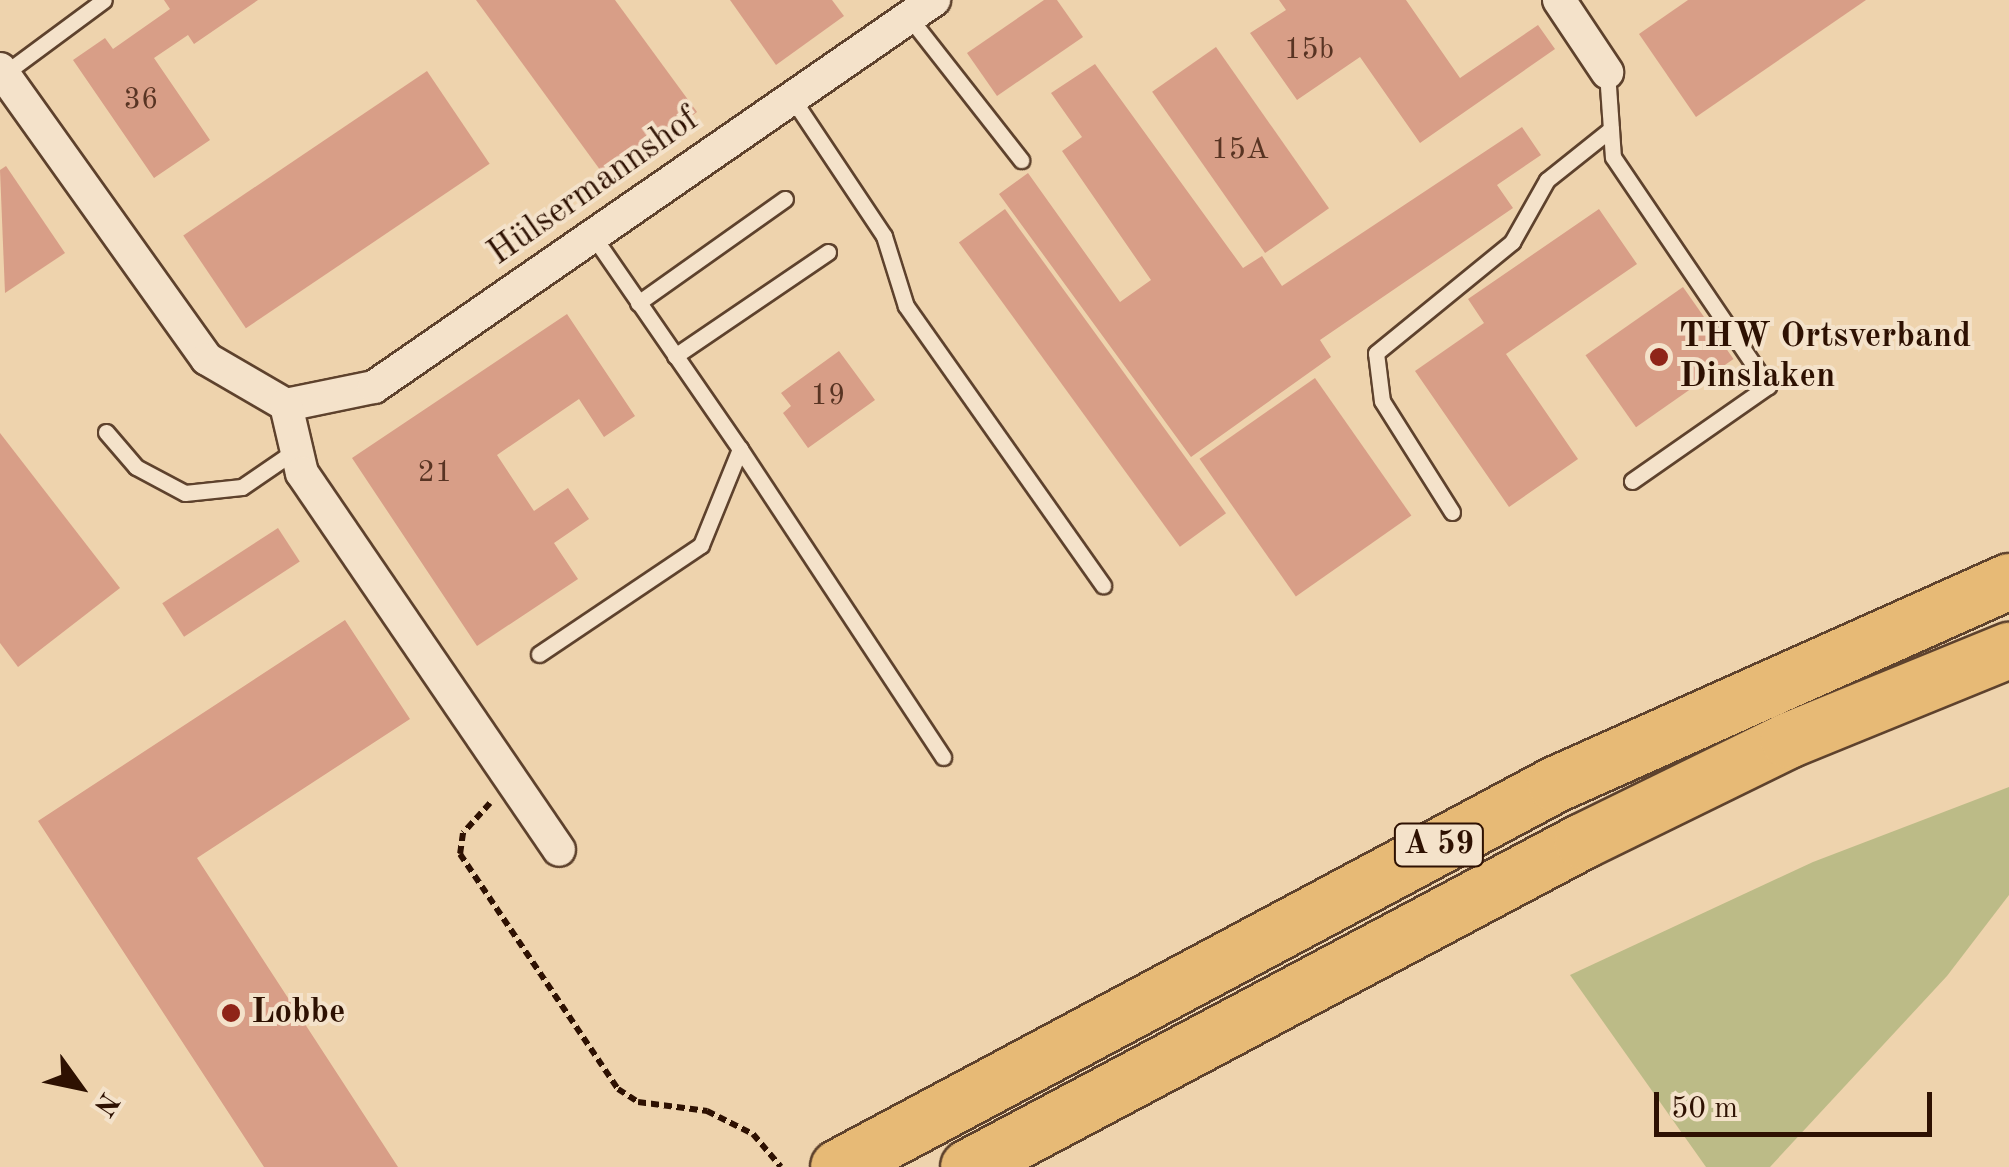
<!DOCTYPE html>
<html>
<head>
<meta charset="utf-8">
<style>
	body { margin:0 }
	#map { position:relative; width:2009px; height:1167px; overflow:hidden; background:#eed3ad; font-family:"Old Standard TT",serif }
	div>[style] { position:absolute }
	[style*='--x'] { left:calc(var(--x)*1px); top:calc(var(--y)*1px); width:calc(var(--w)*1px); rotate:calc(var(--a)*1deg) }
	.green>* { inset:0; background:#bcbb87 }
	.building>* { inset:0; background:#d89e87; transform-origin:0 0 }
	.path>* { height:6px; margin-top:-3px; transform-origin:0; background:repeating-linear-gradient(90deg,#2e1102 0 8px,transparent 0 13px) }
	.roads { filter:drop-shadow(2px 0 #5e422d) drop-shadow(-2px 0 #5e422d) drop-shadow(0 2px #5e422d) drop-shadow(0 -2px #5e422d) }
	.service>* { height:15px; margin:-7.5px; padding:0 7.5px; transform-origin:7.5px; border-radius:7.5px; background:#f4e2ca }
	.minor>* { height:32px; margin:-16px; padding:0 16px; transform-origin:16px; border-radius:16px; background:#f4e2ca }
	.motorway>* { height:55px; margin:-27.5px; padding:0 27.5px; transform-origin:27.5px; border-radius:27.5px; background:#e7ba76 }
	.dots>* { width:28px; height:28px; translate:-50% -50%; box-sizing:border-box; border:5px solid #f4e2ca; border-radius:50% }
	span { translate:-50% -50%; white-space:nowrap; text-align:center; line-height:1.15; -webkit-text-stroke:8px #f4e2ca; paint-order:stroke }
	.number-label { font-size:30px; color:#583423 }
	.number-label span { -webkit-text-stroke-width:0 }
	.shield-label span { padding:2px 8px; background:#f4e2ca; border:2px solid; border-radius:8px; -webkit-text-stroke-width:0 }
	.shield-label { font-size:32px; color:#2e1102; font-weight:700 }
	.street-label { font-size:35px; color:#2e1102 }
	.poi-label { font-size:35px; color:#2e1102; font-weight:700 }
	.left { translate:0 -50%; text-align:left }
	.north { position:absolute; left:30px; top:1037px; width:100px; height:100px; -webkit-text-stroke:8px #f4e2ca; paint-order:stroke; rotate:123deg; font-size:28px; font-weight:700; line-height:40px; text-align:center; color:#2e1102 }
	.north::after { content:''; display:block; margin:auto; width:35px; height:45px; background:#2e1102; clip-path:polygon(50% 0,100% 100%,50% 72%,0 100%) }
	.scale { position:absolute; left:1654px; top:1092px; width:278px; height:45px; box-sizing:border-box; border:5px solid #2e1102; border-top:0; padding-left:12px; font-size:30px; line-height:35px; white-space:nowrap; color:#2e1102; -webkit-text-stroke:8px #f4e2ca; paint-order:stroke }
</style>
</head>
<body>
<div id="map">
	<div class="green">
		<i style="clip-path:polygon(2009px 787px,2009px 895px,1947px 976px,1770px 1167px,1706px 1167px,1570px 975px,1813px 862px)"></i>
	</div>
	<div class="building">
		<i style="clip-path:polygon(164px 0,258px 0,194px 44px,188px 35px,154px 58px,210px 140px,154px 178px,73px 60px,105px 38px,113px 49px,170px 9px)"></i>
		<i style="clip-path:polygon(476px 0,615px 0,697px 112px,606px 178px)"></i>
		<i style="clip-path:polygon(730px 0,832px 0,844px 16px,776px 65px)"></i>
		<i style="clip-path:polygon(1044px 0,1057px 0,1083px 37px,997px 96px,967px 53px)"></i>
		<i style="clip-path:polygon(1279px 0,1406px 0,1460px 78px,1538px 25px,1555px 49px,1420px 143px,1360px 57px,1297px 100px,1250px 33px,1286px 10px)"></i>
		<i style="clip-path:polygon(1688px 0,1866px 0,1696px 117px,1639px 34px)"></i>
		<i style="left:1216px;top:47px;width:197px;height:78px;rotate:55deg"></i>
		<i style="clip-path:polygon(1095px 64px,1243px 268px,1262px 256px,1282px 286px,1522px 127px,1541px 155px,1497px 185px,1513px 208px,1320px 340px,1331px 357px,1191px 457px,999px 194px,1028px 173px,1120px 302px,1151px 280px,1062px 151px,1082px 137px,1051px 93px)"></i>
		<i style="left:427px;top:71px;width:112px;height:294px;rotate:56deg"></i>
		<i style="clip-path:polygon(6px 166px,65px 253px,5px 293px,0 170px)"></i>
		<i style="left:1005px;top:209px;width:376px;height:57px;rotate:54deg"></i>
		<i style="clip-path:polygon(1599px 209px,1637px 264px,1506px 354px,1578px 459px,1509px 507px,1415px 371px,1484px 323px,1468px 299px)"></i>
		<i style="left:1683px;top:287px;width:88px;height:119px;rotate:55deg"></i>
		<i style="clip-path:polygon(567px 314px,635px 416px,604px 437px,579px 399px,497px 455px,534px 511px,568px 488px,589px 519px,554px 543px,578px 579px,477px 646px,352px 458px)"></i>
		<i style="clip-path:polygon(839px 351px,875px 400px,808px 448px,783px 413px,791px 406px,781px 393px)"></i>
		<i style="left:1315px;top:378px;width:168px;height:141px;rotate:55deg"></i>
		<i style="clip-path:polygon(0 433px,120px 588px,18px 667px,0 643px)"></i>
		<i style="left:278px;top:528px;width:40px;height:138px;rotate:57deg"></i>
		<i style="clip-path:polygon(345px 620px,410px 719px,197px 858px,398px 1167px,264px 1167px,38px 821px)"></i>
	</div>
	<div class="path">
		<i style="--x:490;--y:803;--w:40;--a:132"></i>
		<i style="--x:463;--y:833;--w:21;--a:98"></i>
		<i style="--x:460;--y:854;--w:283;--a:56.1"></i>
		<i style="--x:618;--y:1089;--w:24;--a:33"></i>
		<i style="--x:638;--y:1102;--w:70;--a:7.4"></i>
		<i style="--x:707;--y:1111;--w:51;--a:26.6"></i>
		<i style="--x:753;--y:1134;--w:43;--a:49.7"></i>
	</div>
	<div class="roads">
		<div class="service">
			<i style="--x:909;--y:17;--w:182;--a:51.9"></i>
			<i style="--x:1607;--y:72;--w:85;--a:86"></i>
			<i style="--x:1613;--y:157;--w:277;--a:55.9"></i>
			<i style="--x:1768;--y:386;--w:166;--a:145.1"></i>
			<i style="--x:4;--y:74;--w:124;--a:-36.5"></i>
			<i style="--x:792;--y:98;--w:166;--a:56.3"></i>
			<i style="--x:884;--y:236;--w:73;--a:72.6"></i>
			<i style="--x:906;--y:306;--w:342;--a:54.8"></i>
			<i style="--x:638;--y:303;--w:180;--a:-35.3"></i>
			<i style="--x:675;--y:356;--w:185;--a:-34.2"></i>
			<i style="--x:106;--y:432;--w:46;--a:49.4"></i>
			<i style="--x:136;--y:467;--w:55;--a:28"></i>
			<i style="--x:185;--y:493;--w:57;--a:-6"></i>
			<i style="--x:242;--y:487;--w:65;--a:-34.4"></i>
			<i style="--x:740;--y:449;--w:369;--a:56.6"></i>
			<i style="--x:1452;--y:512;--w:131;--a:-122.2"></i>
			<i style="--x:1382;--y:401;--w:48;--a:-97.1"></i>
			<i style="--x:1376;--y:353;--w:176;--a:-39.2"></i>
			<i style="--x:1512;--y:242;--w:71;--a:-60.6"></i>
			<i style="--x:1547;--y:180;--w:82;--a:-38.6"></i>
			<i style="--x:539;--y:654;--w:195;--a:-33.9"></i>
			<i style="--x:701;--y:545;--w:104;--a:-67.9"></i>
			<i style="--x:740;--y:449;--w:259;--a:-124.6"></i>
		</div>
		<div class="minor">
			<i style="--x:1559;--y:0;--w:87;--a:56.3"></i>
			<i style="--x:0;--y:69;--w:356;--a:54.5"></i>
			<i style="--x:207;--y:359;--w:91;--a:30.2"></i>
			<i style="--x:286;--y:405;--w:90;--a:-11.6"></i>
			<i style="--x:374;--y:387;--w:681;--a:-34.65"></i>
			<i style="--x:286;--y:405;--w:70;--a:76.8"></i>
			<i style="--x:302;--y:473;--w:456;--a:55.7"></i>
		</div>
		<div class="motorway">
			<i style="--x:838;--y:1167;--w:813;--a:-28.11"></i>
			<i style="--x:1555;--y:784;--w:497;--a:-24.1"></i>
			<i style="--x:968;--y:1167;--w:695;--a:-27.97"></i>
			<i style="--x:1582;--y:841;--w:229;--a:-26.1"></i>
			<i style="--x:1788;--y:740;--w:239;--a:-22.2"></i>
		</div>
	</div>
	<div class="dots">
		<i style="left:1659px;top:357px;background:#8f2418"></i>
		<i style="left:231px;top:1013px;background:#8f2418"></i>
	</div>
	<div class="number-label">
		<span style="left:1309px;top:50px">15b</span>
		<span style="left:141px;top:100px">36</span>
		<span style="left:1240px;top:150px">15A</span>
		<span style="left:828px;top:396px">19</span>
		<span style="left:435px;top:473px">21</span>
	</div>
	<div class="shield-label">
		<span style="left:1439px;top:845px">A 59</span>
	</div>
	<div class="street-label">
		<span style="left:594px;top:187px;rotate:-35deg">Hülsermannshof</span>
	</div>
	<div class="poi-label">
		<span class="left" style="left:1679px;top:357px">THW Ortsverband<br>Dinslaken</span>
		<span class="left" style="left:251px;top:1013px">Lobbe</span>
	</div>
	<div class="north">N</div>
	<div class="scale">50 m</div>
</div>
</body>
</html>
